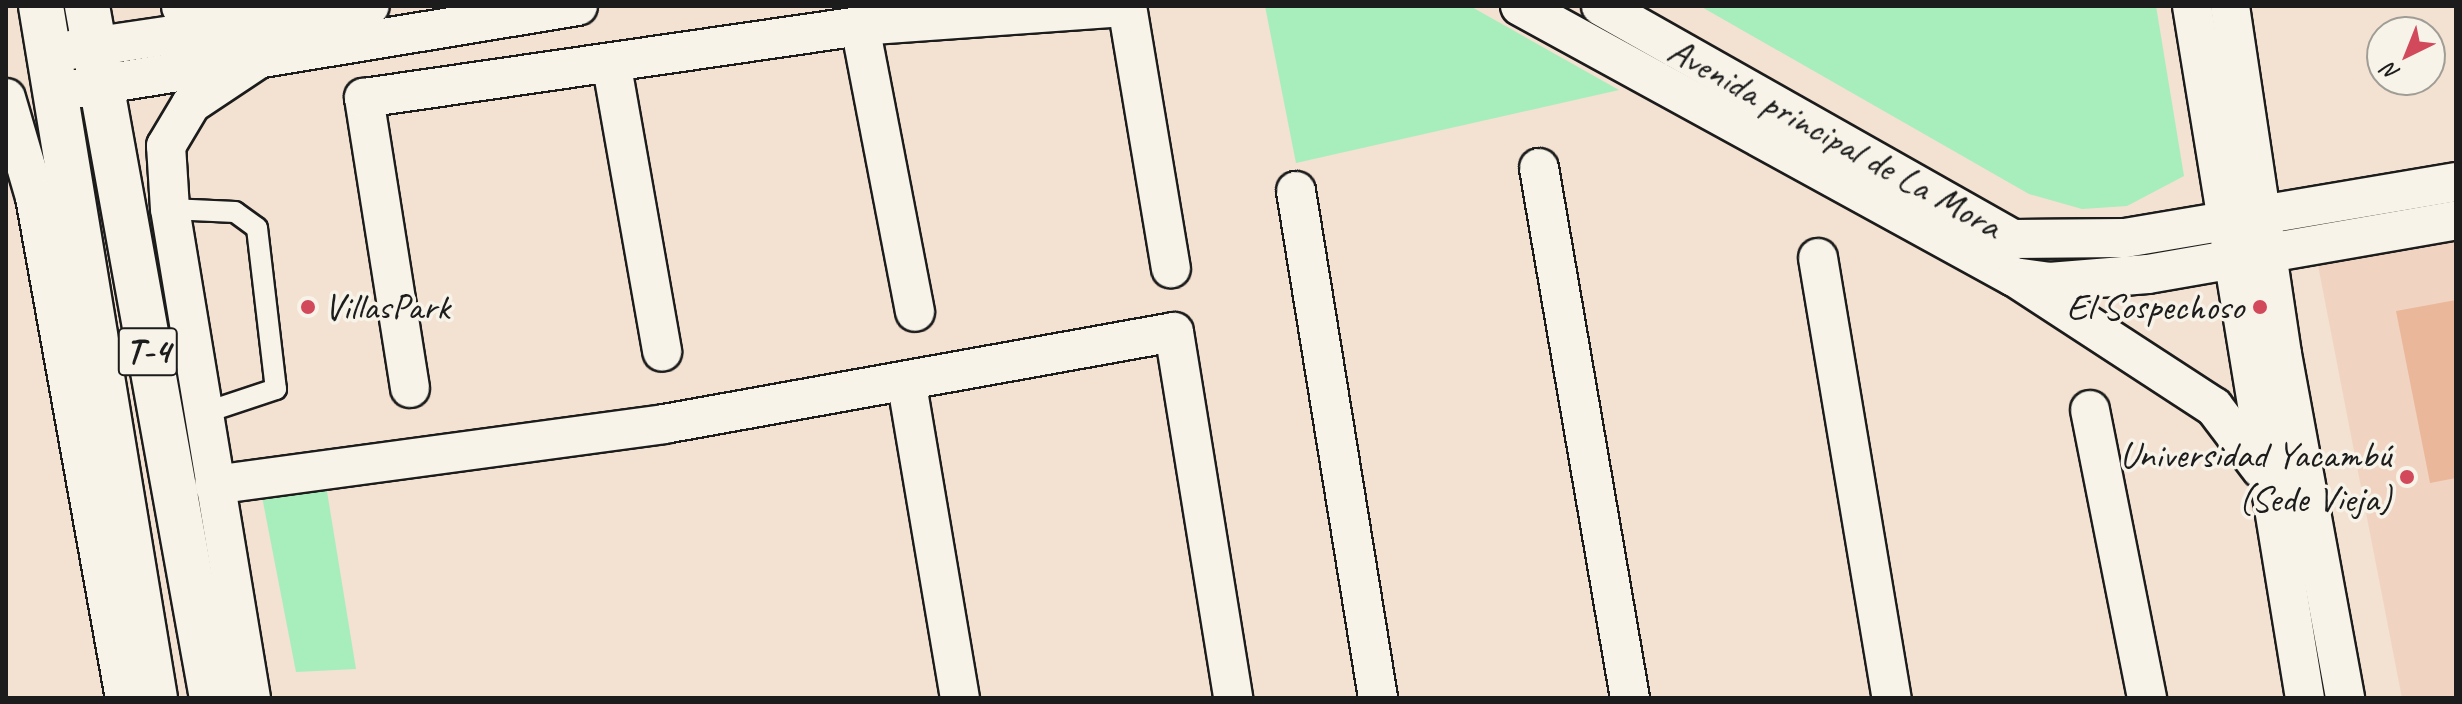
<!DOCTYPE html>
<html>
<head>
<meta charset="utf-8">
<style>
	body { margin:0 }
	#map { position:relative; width:2462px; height:704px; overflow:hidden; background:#f3e1d1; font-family:Caveat,sans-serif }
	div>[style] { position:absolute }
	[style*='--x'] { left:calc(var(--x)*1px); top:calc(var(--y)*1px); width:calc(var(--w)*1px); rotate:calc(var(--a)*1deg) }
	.built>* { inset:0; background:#f0d4c1 }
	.green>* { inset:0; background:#a7eebc }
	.building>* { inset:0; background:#eab79b }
	.roads { filter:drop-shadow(2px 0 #1c1c1c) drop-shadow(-2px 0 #1c1c1c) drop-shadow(0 2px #1c1c1c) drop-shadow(0 -2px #1c1c1c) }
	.lane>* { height:20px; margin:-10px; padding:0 10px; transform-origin:10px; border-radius:10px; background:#f7f3e8 }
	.street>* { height:38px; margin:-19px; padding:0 19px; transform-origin:19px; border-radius:19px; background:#f7f3e8 }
	.highway>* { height:44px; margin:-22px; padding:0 22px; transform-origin:22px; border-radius:22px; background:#f7f3e8 }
	.dots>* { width:22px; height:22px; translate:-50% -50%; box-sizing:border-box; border:4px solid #f7f3e8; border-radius:50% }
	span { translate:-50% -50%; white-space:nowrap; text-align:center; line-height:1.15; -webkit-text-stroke:7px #f7f3e8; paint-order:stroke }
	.shield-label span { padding:2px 6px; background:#f7f3e8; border:2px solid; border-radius:6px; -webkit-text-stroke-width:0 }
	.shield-label { font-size:36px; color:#1c1c1c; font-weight:700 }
	.street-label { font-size:38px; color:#1c1c1c }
	.poi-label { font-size:38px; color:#1c1c1c }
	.left { translate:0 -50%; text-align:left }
	.right { translate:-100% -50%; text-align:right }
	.frame { position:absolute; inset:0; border:8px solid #1c1c1c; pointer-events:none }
	.north { position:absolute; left:2366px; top:16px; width:80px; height:80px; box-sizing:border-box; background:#f7f3e8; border:2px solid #9f9d96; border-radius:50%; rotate:223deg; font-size:22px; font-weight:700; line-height:32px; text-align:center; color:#1c1c1c }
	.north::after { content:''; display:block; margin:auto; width:28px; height:36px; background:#d1495b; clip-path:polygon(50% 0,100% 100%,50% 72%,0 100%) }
</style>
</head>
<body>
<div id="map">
	<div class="built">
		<i style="clip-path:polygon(2456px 230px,2456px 698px,2402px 698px,2316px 255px)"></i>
	</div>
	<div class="green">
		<i style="clip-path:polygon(1265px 6px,1470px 6px,1619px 90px,1296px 163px)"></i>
		<i style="clip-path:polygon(1700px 6px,2156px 6px,2184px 176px,2127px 206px,2082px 209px,2029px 194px)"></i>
		<i style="clip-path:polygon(324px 473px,356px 669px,296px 672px,258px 476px)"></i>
	</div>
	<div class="building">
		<i style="clip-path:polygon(2456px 300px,2456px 478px,2430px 483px,2396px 311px)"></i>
	</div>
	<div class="roads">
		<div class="lane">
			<i style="--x:170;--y:209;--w:65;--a:2.6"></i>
			<i style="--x:235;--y:212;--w:27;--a:36"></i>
			<i style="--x:257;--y:228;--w:162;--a:83.3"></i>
			<i style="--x:276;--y:389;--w:76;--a:161.6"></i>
		</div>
		<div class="street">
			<i style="--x:1127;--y:6;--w:266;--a:80.5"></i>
			<i style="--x:1520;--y:6;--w:563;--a:28.75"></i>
			<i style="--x:2014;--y:277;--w:35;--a:8"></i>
			<i style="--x:2049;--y:282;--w:99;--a:-4.6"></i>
			<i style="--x:2148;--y:274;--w:313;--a:-9.9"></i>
			<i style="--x:1601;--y:6;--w:473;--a:29.5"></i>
			<i style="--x:2013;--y:239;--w:112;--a:-0.5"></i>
			<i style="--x:2125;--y:238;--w:336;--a:-9.6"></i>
			<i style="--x:2192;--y:6;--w:701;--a:80.73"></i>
			<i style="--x:2230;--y:6;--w:352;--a:81.5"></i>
			<i style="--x:2282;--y:354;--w:350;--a:79.6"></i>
			<i style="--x:860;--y:26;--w:291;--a:79.1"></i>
			<i style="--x:64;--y:51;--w:309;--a:-8.4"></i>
			<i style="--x:612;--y:67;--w:289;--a:80"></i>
			<i style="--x:56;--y:92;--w:529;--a:-9.36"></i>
			<i style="--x:6;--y:98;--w:103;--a:73.7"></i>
			<i style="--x:35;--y:197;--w:509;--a:79.82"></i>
			<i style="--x:1539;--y:168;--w:538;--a:80.26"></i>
			<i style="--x:1296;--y:191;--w:514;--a:80.81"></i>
			<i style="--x:1818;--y:258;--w:446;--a:80.5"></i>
			<i style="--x:2016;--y:278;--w:236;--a:33.1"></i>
			<i style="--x:2214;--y:407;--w:78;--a:52.8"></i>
			<i style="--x:907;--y:385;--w:317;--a:80.4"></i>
			<i style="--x:410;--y:388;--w:294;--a:-99"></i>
			<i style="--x:364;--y:98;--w:501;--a:-8.26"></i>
			<i style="--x:860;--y:26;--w:267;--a:-4.1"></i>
			<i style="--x:2090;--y:410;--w:294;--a:78.8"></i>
			<i style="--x:214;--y:485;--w:454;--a:-7.7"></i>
			<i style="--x:664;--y:424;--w:518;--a:-10.23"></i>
			<i style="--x:1174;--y:332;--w:371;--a:80.8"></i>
			<i style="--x:251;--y:698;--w:496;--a:-99.4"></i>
			<i style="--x:170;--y:209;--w:63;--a:-93.6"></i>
			<i style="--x:166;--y:146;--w:49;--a:-59.2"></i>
			<i style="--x:191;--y:104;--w:90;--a:-33.7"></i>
		</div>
		<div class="highway">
			<i style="--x:41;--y:6;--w:701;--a:80.65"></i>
			<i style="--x:87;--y:6;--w:703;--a:79.76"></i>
			<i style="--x:184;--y:6;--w:66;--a:19.5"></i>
		</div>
	</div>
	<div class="dots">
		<i style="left:308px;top:307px;background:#d1495b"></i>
		<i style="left:2260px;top:307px;background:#d1495b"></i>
		<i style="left:2407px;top:477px;background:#d1495b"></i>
	</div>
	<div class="shield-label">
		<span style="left:148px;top:352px">T-4</span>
	</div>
	<div class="street-label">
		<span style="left:1835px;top:138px;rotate:29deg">Avenida principal de La Mora</span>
	</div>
	<div class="poi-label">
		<span class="left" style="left:324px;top:307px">VillasPark</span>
		<span class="right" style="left:2244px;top:307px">El Sospechoso</span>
		<span class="right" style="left:2391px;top:477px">Universidad Yacambú<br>(Sede Vieja)</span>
	</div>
	<div class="frame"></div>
	<div class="north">N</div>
</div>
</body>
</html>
